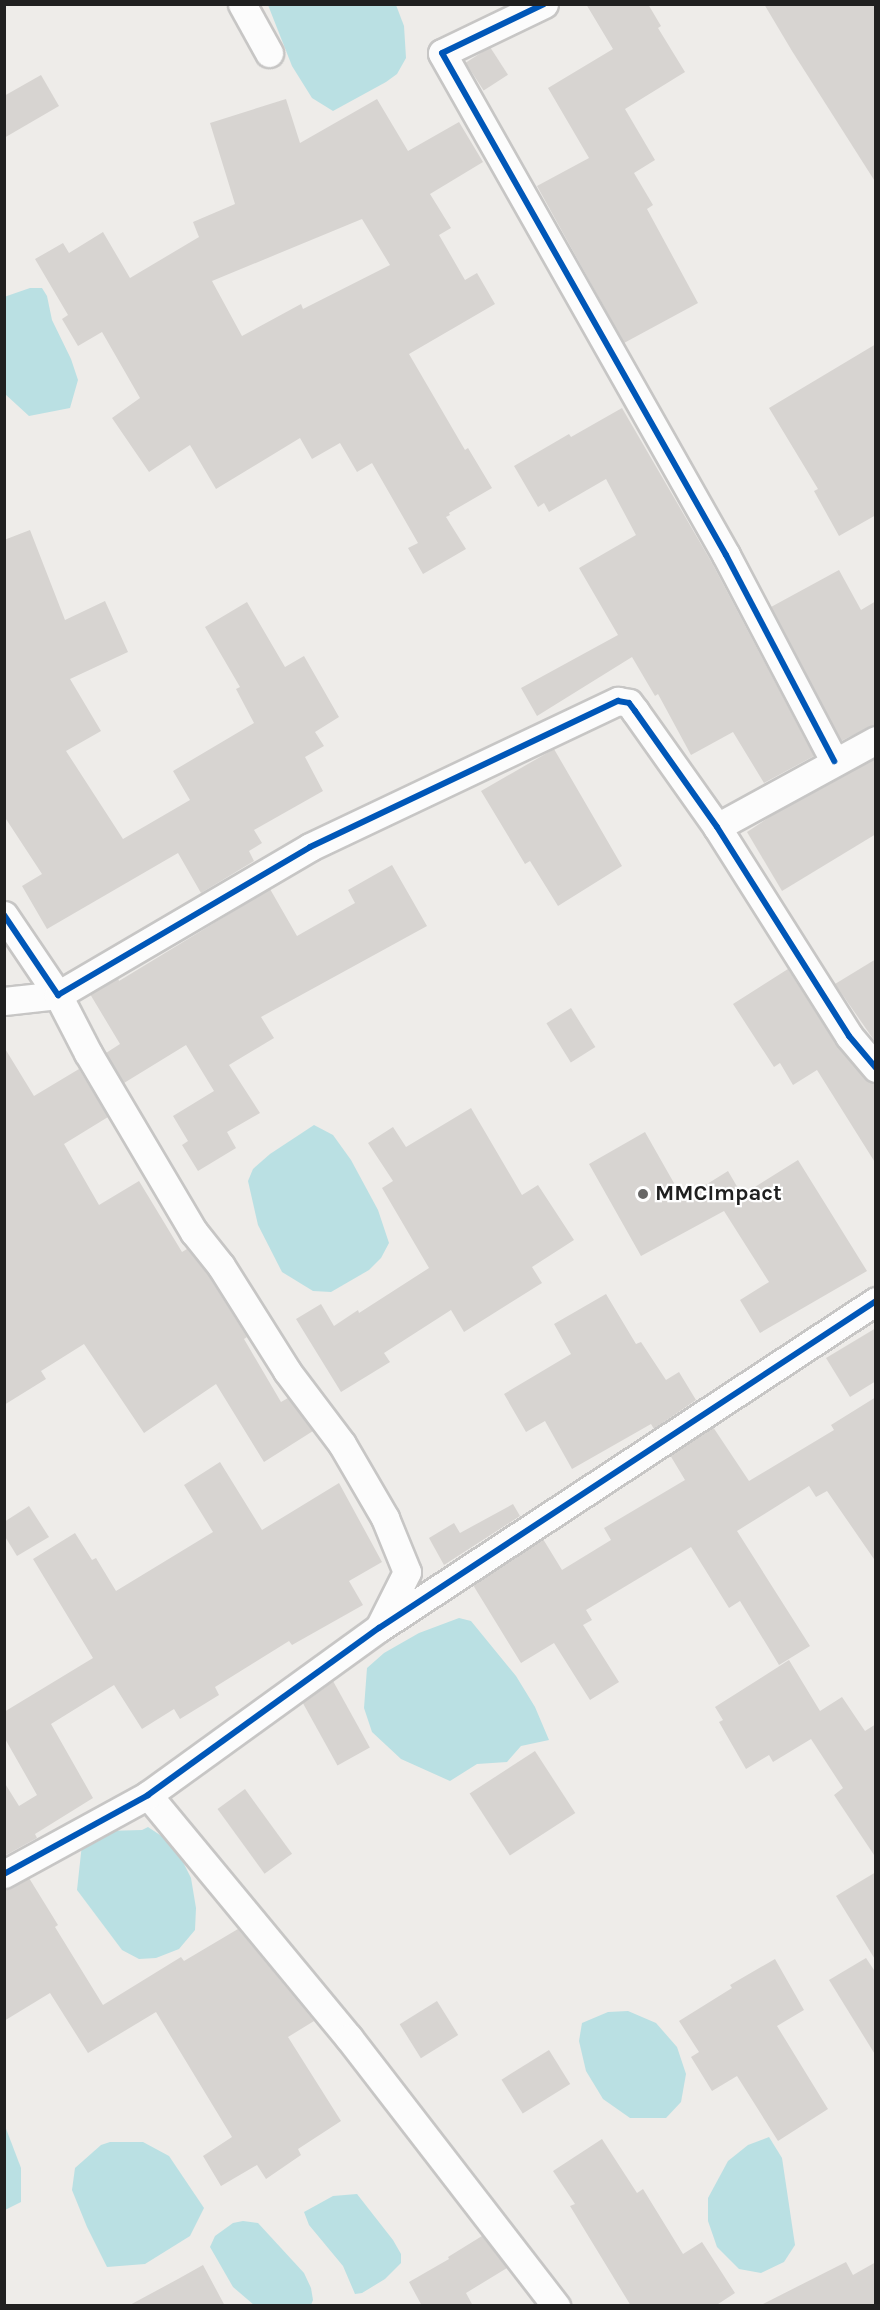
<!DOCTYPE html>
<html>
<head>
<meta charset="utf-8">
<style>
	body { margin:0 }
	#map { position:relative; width:880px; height:2310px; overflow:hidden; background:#eeece9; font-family:Karla,sans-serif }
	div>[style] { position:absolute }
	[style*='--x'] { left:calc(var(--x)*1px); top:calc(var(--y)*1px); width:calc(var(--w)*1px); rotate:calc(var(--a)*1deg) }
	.water>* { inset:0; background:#bae0e3 }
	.building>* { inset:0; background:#d7d4d1; transform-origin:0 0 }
	.roads { filter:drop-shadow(2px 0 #c7c6c5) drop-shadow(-2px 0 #c7c6c5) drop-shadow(0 2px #c7c6c5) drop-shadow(0 -2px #c7c6c5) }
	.street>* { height:27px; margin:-13.5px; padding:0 13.5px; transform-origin:13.5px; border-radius:13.5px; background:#fcfcfc }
	.cycleway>* { height:6px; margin:-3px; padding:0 3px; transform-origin:3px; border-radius:3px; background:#0057b8 }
	.dots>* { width:16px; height:16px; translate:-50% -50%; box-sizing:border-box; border:3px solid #fff; border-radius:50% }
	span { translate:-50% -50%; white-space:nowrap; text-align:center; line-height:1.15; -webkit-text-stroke:4.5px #fff; paint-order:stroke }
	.poi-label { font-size:22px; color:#202020; font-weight:700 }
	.left { translate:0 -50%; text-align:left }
	.frame { position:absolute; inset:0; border:6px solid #202020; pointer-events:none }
</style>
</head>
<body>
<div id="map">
	<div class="water">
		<i style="clip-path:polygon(268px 5px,396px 5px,404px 26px,406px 58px,397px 74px,386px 82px,333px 111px,312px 98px,292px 66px)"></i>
		<i style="clip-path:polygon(30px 288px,42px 288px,47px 296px,52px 320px,71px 359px,78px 380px,70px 408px,29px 416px,5px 394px,4px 297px)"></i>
		<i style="clip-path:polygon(314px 1125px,333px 1135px,351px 1160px,378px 1210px,389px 1243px,381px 1258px,369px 1270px,331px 1292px,313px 1291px,282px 1272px,258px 1225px,248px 1181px,253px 1169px,270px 1154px)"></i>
		<i style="clip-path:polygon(459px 1618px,471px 1621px,516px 1676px,535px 1707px,549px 1740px,521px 1746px,507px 1762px,477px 1764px,450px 1781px,401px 1759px,372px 1732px,364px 1708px,367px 1668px,384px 1653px,419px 1633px)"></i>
		<i style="clip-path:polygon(148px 1827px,163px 1837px,179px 1854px,191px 1878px,196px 1908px,195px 1930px,179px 1949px,156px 1958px,139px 1959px,122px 1950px,77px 1890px,82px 1844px,106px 1831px,142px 1830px)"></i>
		<i style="clip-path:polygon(628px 2011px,656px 2023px,677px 2047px,686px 2074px,681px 2102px,666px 2118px,630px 2118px,603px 2099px,586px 2071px,579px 2041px,582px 2023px,608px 2012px)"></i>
		<i style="clip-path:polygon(5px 2126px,21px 2168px,21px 2202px,5px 2210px)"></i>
		<i style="clip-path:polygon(769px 2137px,782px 2158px,795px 2245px,784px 2262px,761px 2273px,739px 2269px,717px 2247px,708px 2221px,708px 2198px,728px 2161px,748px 2145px)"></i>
		<i style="clip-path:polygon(110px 2142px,143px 2142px,169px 2156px,204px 2208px,190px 2236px,145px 2264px,107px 2267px,87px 2227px,72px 2190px,75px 2168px,101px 2145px)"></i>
		<i style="clip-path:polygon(357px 2194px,393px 2240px,401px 2254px,401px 2263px,385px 2279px,362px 2293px,355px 2294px,343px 2266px,309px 2225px,304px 2212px,333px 2196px)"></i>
		<i style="clip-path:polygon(243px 2221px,258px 2223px,304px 2273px,311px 2288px,313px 2300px,311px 2305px,254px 2305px,233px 2287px,210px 2247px,215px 2236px,233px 2223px)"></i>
	</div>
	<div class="building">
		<i style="clip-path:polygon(586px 4px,648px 4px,661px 26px,658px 28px,685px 72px,625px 109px,655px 160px,634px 173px,653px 205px,647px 209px,698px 303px,624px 343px,537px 186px,589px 158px,548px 88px,613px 49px)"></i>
		<i style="clip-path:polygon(764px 4px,876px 4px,876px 183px,792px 51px)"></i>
		<i style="left:490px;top:47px;width:33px;height:29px;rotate:57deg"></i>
		<i style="clip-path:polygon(41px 75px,59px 106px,4px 138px,4px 96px)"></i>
		<i style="clip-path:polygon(evenodd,286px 99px,300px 143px,377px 99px,408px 151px,459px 122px,483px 162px,430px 194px,451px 228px,439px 235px,465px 280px,477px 273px,495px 304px,409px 354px,465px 450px,468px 448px,492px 488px,449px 513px,450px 515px,446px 517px,466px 549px,423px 574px,408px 548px,418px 543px,372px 463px,357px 472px,340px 443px,312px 459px,300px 438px,216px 489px,190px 445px,149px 472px,112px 418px,140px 398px,102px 332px,78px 346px,62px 319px,68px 315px,35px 259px,63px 243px,69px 253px,103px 232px,130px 278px,199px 237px,193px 222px,235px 204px,210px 123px,286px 99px,362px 219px,390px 265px,303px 309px,301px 304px,242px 336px,212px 281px,362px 219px)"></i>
		<i style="clip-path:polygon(876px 344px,876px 515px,839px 536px,814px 491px,818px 489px,769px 408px)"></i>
		<i style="clip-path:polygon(622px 408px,712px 563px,814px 756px,764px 783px,733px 732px,691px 755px,658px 694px,655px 696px,632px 657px,537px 716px,521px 688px,618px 635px,579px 568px,636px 535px,606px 479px,549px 512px,544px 503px,538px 507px,514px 466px,569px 434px,571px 437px)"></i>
		<i style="clip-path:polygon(30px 530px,65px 620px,105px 601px,128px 652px,70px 679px,101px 731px,66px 751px,123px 839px,190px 800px,173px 771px,254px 723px,236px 689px,240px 687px,205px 627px,247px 602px,285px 667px,304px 656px,339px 717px,315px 732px,324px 746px,305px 757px,323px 791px,254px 830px,262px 843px,249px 851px,254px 861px,201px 893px,178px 853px,47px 929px,22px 886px,42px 874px,4px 816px,4px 540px)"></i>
		<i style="clip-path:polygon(839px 570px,861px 610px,876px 601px,876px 724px,841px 741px,771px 607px)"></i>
		<i style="clip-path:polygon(554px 749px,622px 866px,558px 906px,530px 861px,525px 864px,481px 791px)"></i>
		<i style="clip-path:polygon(876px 758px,876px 834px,782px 891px,747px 832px,780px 810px)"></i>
		<i style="clip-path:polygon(392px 865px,427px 926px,261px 1017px,274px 1038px,229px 1065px,260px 1113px,227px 1132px,236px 1148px,198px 1171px,182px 1145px,188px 1141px,173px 1116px,214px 1091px,186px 1045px,124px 1083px,106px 1053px,120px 1044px,90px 994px,118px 978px,119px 981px,270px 889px,297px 936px,355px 903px,348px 890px)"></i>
		<i style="clip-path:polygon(876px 959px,876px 1043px,835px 984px)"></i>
		<i style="clip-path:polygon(788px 969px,837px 1046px,864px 1078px,876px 1083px,876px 1164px,817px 1070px,793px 1085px,780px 1063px,774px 1067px,733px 1004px)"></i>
		<i style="left:571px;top:1008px;width:46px;height:29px;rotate:58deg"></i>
		<i style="clip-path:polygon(4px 1047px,34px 1096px,79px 1069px,108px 1117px,64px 1144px,99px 1205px,139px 1181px,182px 1252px,187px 1249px,208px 1275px,247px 1337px,244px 1339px,281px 1402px,288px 1398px,313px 1431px,264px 1462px,216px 1384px,144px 1433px,84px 1344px,41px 1371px,46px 1379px,4px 1405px)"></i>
		<i style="clip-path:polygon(471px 1108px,522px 1195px,538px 1185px,574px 1240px,532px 1267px,542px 1283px,464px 1332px,451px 1310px,384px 1353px,390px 1362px,341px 1392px,296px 1319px,321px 1304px,334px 1326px,358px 1310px,359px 1313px,429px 1268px,382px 1188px,393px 1181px,368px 1143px,393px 1127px,406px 1147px)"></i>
		<i style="clip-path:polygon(645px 1132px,683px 1199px,728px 1171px,742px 1195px,798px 1160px,867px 1271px,760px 1333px,740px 1300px,769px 1282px,724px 1211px,641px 1256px,589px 1164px)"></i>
		<i style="clip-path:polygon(606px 1294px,636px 1344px,641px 1342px,666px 1380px,679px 1372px,696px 1400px,654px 1429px,651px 1424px,572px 1469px,545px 1421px,526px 1432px,504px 1394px,571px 1354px,554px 1324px)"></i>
		<i style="clip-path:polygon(876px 1328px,876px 1381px,850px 1397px,826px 1358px)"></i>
		<i style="clip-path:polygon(876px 1397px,876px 1562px,827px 1491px,816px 1497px,809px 1486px,737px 1531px,810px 1646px,779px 1665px,740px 1601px,729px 1608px,691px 1547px,586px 1610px,592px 1620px,583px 1625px,619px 1682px,590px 1700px,554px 1643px,521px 1663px,473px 1585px,543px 1539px,562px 1570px,611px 1540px,604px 1528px,685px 1480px,670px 1455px,713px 1427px,749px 1481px,834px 1430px,831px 1425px)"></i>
		<i style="clip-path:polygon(220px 1462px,262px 1530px,339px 1483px,382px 1562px,349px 1581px,363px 1605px,292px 1645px,289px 1641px,215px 1687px,219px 1695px,180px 1719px,174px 1709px,142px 1729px,114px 1685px,51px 1724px,93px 1798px,35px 1834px,37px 1838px,4px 1856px,4px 1782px,19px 1806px,37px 1795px,4px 1737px,4px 1712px,93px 1658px,33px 1559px,75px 1533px,92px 1560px,96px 1558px,116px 1591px,213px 1532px,184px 1485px)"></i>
		<i style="clip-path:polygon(513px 1504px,520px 1516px,444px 1565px,429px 1538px,454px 1523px,460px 1533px)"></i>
		<i style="clip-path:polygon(29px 1506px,49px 1537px,17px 1556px,4px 1535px,4px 1522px)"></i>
		<i style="clip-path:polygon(789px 1660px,820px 1711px,842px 1697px,865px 1731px,876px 1724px,876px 1858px,834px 1795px,843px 1788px,811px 1739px,773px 1762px,769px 1755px,746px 1769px,719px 1722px,723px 1720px,715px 1707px)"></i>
		<i style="left:333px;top:1681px;width:76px;height:37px;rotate:61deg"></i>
		<i style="left:535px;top:1751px;width:74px;height:78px;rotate:57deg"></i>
		<i style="left:245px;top:1789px;width:80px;height:34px;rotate:54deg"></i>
		<i style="clip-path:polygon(876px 1872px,876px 1961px,836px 1896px)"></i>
		<i style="clip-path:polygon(29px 1878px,58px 1925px,55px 1927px,103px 2005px,181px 1957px,184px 1961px,238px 1929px,314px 2021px,288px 2037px,341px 2121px,298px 2149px,301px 2155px,266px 2179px,257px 2165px,221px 2186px,203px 2156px,232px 2137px,156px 2012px,88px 2053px,50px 1993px,4px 2021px,4px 1890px)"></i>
		<i style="clip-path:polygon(866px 1958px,876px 1973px,876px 2056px,829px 1980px)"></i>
		<i style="clip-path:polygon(775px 1959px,804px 2010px,777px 2026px,828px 2109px,778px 2141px,737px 2076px,712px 2091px,691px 2057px,699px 2052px,679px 2021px,732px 1988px,730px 1985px)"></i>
		<i style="left:437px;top:2001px;width:40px;height:44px;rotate:58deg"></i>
		<i style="left:549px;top:2050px;width:40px;height:56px;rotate:58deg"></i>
		<i style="clip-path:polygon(602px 2139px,637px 2193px,643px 2189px,683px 2254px,702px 2242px,735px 2293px,715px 2306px,631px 2306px,570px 2206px,575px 2204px,553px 2171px)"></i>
		<i style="clip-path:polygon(482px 2236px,507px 2268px,466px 2293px,473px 2306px,422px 2306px,409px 2282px,449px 2259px,448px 2257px)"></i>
		<i style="clip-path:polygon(846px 2262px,853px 2275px,876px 2262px,876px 2306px,759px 2306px)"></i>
		<i style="clip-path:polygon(203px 2265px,225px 2306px,128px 2306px,178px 2279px)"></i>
	</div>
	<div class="roads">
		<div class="street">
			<i style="--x:242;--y:4;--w:56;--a:61.1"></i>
			<i style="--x:544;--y:4;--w:113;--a:154.3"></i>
			<i style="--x:442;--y:53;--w:577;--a:60.5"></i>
			<i style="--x:726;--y:555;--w:233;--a:62.3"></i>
			<i style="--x:717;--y:827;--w:181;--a:-28.7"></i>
			<i style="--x:4;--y:915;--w:97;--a:56"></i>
			<i style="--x:58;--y:995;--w:292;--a:-30.4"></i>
			<i style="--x:310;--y:847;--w:341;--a:-25.4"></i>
			<i style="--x:618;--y:701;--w:11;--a:10"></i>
			<i style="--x:629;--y:703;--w:10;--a:53"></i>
			<i style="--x:635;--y:711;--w:142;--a:54.7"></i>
			<i style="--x:717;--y:827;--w:247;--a:57.7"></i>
			<i style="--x:849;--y:1036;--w:42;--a:49.8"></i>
			<i style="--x:4;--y:1001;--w:54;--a:-6.3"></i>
			<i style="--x:58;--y:995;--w:65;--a:62.7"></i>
			<i style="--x:88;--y:1053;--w:208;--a:59.4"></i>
			<i style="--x:194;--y:1232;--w:43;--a:51.5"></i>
			<i style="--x:221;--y:1266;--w:124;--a:57.8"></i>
			<i style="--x:287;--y:1371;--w:91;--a:53"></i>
			<i style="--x:342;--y:1444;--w:86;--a:59.8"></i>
			<i style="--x:385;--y:1518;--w:58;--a:67.8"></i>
			<i style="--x:407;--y:1572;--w:60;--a:116.6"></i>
			<i style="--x:148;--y:1795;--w:315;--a:50.4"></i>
			<i style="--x:349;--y:2038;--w:339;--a:52.3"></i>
			<i style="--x:4;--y:1874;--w:164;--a:-28.7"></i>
			<i style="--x:148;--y:1795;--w:285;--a:-35.9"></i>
			<i style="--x:379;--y:1628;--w:595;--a:-33.34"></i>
		</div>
	</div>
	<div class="cycleway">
		<i style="--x:544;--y:4;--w:113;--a:154.3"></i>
		<i style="--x:442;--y:53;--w:577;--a:60.5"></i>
		<i style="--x:726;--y:555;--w:233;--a:62.3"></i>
		<i style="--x:4;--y:915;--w:97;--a:56"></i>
		<i style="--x:58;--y:995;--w:292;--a:-30.4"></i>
		<i style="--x:310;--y:847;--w:341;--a:-25.4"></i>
		<i style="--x:618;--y:701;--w:11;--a:10"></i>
		<i style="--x:629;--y:703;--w:10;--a:53"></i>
		<i style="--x:635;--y:711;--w:142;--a:54.7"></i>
		<i style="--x:717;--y:827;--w:247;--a:57.7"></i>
		<i style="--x:849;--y:1036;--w:42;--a:49.8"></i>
		<i style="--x:4;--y:1874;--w:164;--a:-28.7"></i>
		<i style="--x:148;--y:1795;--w:285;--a:-35.9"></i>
		<i style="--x:379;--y:1628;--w:595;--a:-33.34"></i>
	</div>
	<div class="dots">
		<i style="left:643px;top:1194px;background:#686766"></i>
	</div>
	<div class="poi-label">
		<span class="left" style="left:655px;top:1194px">MMCImpact</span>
	</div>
	<div class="frame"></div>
</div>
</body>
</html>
